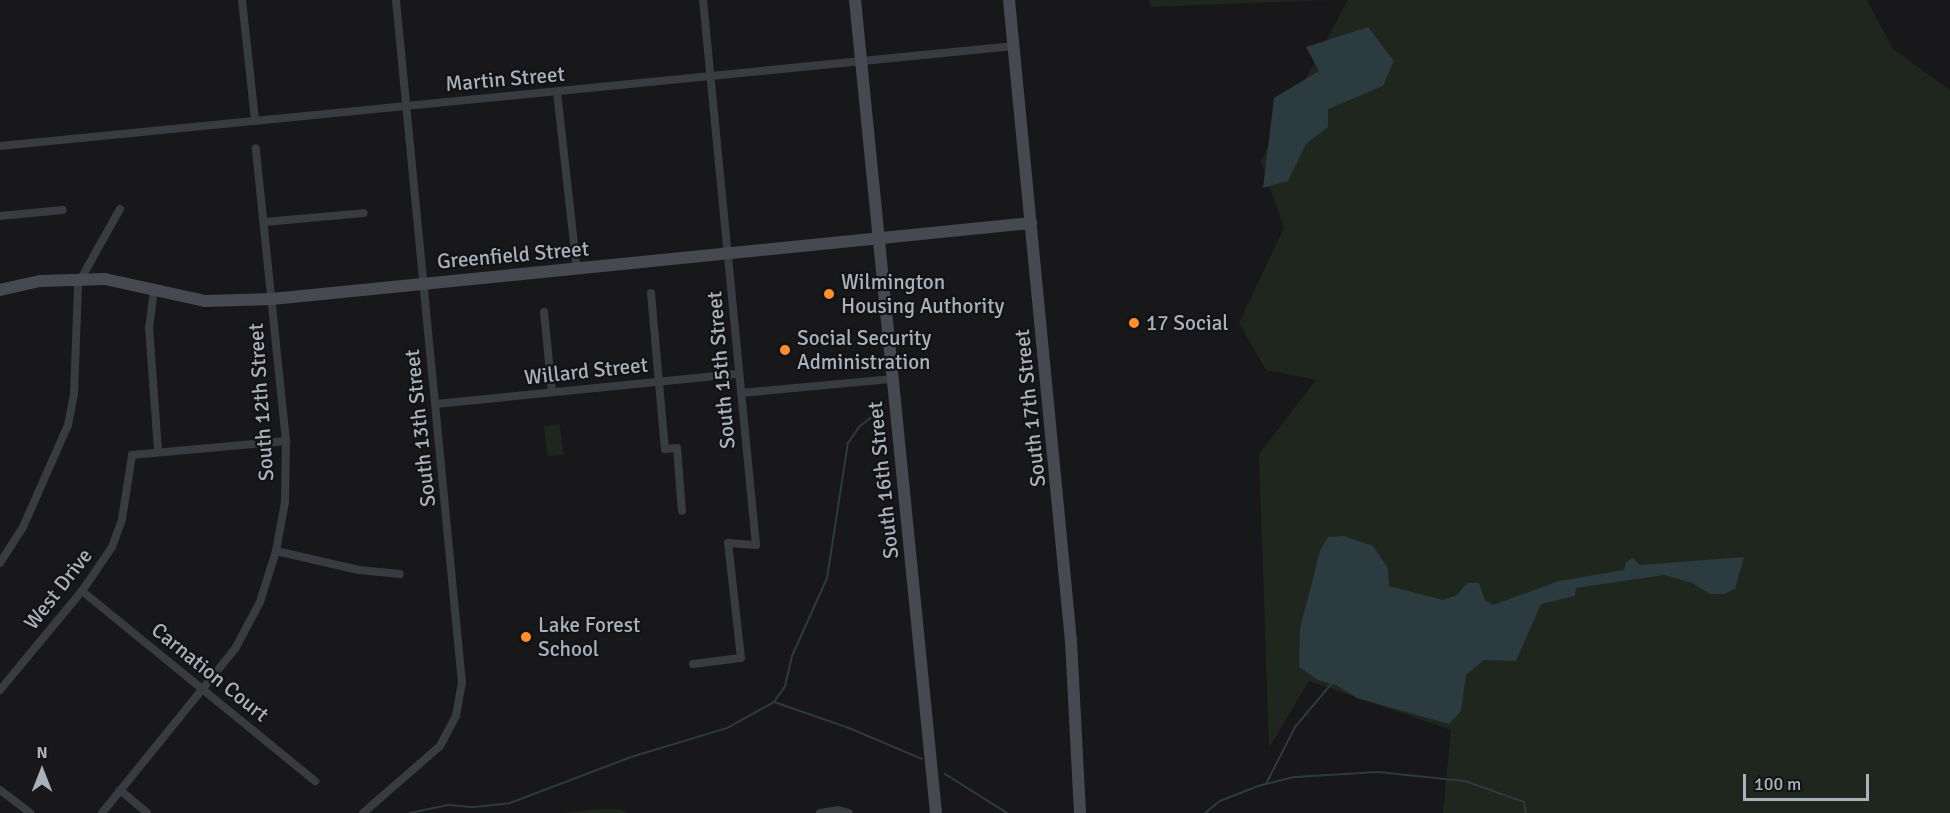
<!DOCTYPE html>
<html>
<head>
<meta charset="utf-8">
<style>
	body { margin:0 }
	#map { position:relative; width:1950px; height:813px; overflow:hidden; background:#18181a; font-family:Signika,sans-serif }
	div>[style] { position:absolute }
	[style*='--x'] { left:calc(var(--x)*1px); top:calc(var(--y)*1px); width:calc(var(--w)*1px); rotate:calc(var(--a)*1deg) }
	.green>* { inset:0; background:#1e261d; transform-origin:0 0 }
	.water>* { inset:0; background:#2c3b3f }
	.stream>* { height:2px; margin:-1px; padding:0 1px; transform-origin:1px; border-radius:1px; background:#2c3b3f }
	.street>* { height:8px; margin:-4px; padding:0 4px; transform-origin:4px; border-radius:4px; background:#383b3f }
	.secondary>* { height:12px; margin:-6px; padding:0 6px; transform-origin:6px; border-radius:6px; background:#464a50 }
	.dots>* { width:16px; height:16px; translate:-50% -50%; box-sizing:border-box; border:3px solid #131315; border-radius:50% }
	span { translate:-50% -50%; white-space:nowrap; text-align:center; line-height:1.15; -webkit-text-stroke:4.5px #131315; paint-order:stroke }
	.street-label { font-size:21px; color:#a9b2bb }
	.poi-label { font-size:21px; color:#a9b2bb }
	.left { translate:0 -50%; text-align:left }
	.north { position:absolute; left:12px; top:741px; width:60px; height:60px; -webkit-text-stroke:4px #131315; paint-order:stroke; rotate:0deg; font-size:16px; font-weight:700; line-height:24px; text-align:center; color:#a9b2bb }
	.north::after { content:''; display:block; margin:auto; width:21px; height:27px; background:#a9b2bb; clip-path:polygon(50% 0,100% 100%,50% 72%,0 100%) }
	.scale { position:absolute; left:1743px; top:774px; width:126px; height:27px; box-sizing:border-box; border:3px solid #a9b2bb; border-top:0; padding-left:8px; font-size:18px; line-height:21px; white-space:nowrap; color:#a9b2bb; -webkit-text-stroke:4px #131315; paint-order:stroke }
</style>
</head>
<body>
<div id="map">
	<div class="green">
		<i style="clip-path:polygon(1149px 0,1331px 0,1151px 7px)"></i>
		<i style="clip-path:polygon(1348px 0,1867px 0,1893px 49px,1950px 90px,1950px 813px,1443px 813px,1451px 730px,1309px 681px,1269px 748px,1259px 454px,1316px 380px,1266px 370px,1239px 323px,1284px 228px,1261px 161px)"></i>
		<i style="left:560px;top:424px;width:31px;height:16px;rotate:84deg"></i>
		<i style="clip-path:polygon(597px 809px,620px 809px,628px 813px,563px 813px)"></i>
	</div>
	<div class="water">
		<i style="clip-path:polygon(1368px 27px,1394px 61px,1383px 86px,1328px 109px,1328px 127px,1306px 144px,1288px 181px,1263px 188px,1274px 98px,1319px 71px,1306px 47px)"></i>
		<i style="clip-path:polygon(1344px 536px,1373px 546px,1388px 568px,1389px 586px,1443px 600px,1457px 595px,1467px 583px,1479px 583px,1485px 600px,1493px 605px,1559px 581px,1624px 570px,1626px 562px,1633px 558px,1640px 565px,1744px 557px,1735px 589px,1724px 594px,1710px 594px,1692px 583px,1664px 575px,1576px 588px,1575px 596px,1541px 604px,1516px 661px,1484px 660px,1466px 675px,1461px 711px,1449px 724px,1357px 698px,1336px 685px,1318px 680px,1299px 667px,1300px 628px,1320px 551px,1328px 537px)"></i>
	</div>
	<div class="stream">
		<i style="--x:774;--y:702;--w:79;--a:19.1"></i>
		<i style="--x:849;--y:728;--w:79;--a:23"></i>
		<i style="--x:945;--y:774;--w:73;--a:32.2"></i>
		<i style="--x:1266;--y:784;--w:64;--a:-63"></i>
		<i style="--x:1295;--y:727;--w:57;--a:-49.9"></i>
		<i style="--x:410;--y:813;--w:40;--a:-12"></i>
		<i style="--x:449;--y:805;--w:25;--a:5"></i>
		<i style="--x:474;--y:807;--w:36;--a:-6"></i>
		<i style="--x:510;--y:803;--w:129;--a:-20.8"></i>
		<i style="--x:631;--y:757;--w:100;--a:-16.8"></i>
		<i style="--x:727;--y:728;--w:54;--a:-29"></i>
		<i style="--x:774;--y:702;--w:19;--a:-55"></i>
		<i style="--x:785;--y:686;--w:31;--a:-77"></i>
		<i style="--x:792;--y:656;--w:85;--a:-65.8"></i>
		<i style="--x:827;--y:578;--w:137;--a:-81.2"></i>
		<i style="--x:848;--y:443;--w:19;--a:-55"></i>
		<i style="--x:859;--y:427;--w:22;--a:-39"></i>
		<i style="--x:1205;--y:813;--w:19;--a:-39"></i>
		<i style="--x:1220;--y:801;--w:41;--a:-21.5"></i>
		<i style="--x:1258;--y:786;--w:38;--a:-14"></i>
		<i style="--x:1295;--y:777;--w:83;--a:-3.4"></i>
		<i style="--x:1378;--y:772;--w:87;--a:5.9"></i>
		<i style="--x:1465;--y:781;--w:63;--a:19.6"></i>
		<i style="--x:1524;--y:802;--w:11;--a:80"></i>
	</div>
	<div class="street">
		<i style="--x:242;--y:0;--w:120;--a:83.8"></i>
		<i style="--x:557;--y:92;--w:178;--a:83.6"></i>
		<i style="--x:0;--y:146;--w:1019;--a:-5.63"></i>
		<i style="--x:0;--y:216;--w:63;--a:-5.4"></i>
		<i style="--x:264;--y:222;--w:100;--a:-5.1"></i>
		<i style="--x:154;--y:289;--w:38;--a:97"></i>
		<i style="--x:149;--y:327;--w:123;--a:85.8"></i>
		<i style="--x:651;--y:293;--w:157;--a:84.9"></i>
		<i style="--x:665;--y:449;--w:12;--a:-5"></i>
		<i style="--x:677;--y:448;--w:63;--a:85.5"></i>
		<i style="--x:544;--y:312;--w:80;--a:84.3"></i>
		<i style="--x:741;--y:393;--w:153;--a:-5.3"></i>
		<i style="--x:436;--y:404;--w:304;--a:-5.7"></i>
		<i style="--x:276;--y:551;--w:85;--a:12.9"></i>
		<i style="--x:359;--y:570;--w:41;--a:5.6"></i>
		<i style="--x:0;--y:563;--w:43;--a:-57.4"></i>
		<i style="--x:23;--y:527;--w:111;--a:-66.2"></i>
		<i style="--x:68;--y:425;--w:31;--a:-79"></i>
		<i style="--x:74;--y:395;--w:111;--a:-87.9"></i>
		<i style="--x:78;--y:284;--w:86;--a:-60.8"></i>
		<i style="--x:82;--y:591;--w:301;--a:39.2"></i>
		<i style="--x:693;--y:664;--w:48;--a:-7.1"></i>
		<i style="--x:741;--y:658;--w:116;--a:-96.4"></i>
		<i style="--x:728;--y:543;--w:28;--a:4"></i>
		<i style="--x:756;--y:545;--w:548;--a:-95.55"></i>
		<i style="--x:0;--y:690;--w:129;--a:-50.4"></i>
		<i style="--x:82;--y:591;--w:53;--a:-55.7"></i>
		<i style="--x:112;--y:547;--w:30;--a:-70"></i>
		<i style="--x:122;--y:519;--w:65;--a:-81.1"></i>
		<i style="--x:132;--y:455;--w:155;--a:-5.2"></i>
		<i style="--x:0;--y:790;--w:38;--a:37"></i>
		<i style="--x:120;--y:790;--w:35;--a:40"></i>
		<i style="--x:102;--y:813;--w:211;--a:-51"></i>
		<i style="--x:235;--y:649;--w:53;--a:-62"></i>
		<i style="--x:260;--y:602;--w:53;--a:-72.6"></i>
		<i style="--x:276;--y:551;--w:50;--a:-79.6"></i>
		<i style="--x:285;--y:502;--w:61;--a:-89.1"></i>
		<i style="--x:286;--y:441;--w:294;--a:-95.9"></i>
		<i style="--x:363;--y:813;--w:102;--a:-41"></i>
		<i style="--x:440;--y:746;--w:34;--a:-62"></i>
		<i style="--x:456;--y:716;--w:34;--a:-80"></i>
		<i style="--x:462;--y:683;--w:686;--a:-95.52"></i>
		<i style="--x:820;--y:813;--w:18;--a:-9"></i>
		<i style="--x:838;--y:810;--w:11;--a:15"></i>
	</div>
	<div class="secondary">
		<i style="--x:855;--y:0;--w:817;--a:84.31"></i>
		<i style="--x:1009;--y:0;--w:644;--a:84.48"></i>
		<i style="--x:1071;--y:641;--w:172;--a:87"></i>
		<i style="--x:0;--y:290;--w:41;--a:-12.7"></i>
		<i style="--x:40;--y:281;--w:65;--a:-1.8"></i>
		<i style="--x:105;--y:279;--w:102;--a:12.4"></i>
		<i style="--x:205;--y:301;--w:67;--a:-1.7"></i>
		<i style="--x:272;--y:299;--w:763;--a:-5.72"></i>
	</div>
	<div class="dots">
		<i style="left:829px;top:294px;background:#ff8e2b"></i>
		<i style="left:1134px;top:323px;background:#ff8e2b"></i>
		<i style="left:785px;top:350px;background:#ff8e2b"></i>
		<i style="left:526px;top:637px;background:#ff8e2b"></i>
	</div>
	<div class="street-label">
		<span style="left:505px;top:79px;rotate:-5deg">Martin Street</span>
		<span style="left:513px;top:255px;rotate:-5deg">Greenfield Street</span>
		<span style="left:721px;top:370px;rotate:-95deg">South 15th Street</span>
		<span style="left:586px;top:371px;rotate:-6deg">Willard Street</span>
		<span style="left:261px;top:402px;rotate:-94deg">South 12th Street</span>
		<span style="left:1030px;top:408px;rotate:-96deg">South 17th Street</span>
		<span style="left:420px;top:428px;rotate:-96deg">South 13th Street</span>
		<span style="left:883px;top:480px;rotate:-96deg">South 16th Street</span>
		<span style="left:58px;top:589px;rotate:-52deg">West Drive</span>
		<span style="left:210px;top:672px;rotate:39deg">Carnation Court</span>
	</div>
	<div class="poi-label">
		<span class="left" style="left:841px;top:294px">Wilmington<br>Housing Authority</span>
		<span class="left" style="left:1146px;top:323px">17 Social</span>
		<span class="left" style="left:797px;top:350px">Social Security<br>Administration</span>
		<span class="left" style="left:538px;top:637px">Lake Forest<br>School</span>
	</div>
	<div class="north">N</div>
	<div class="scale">100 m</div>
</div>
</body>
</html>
